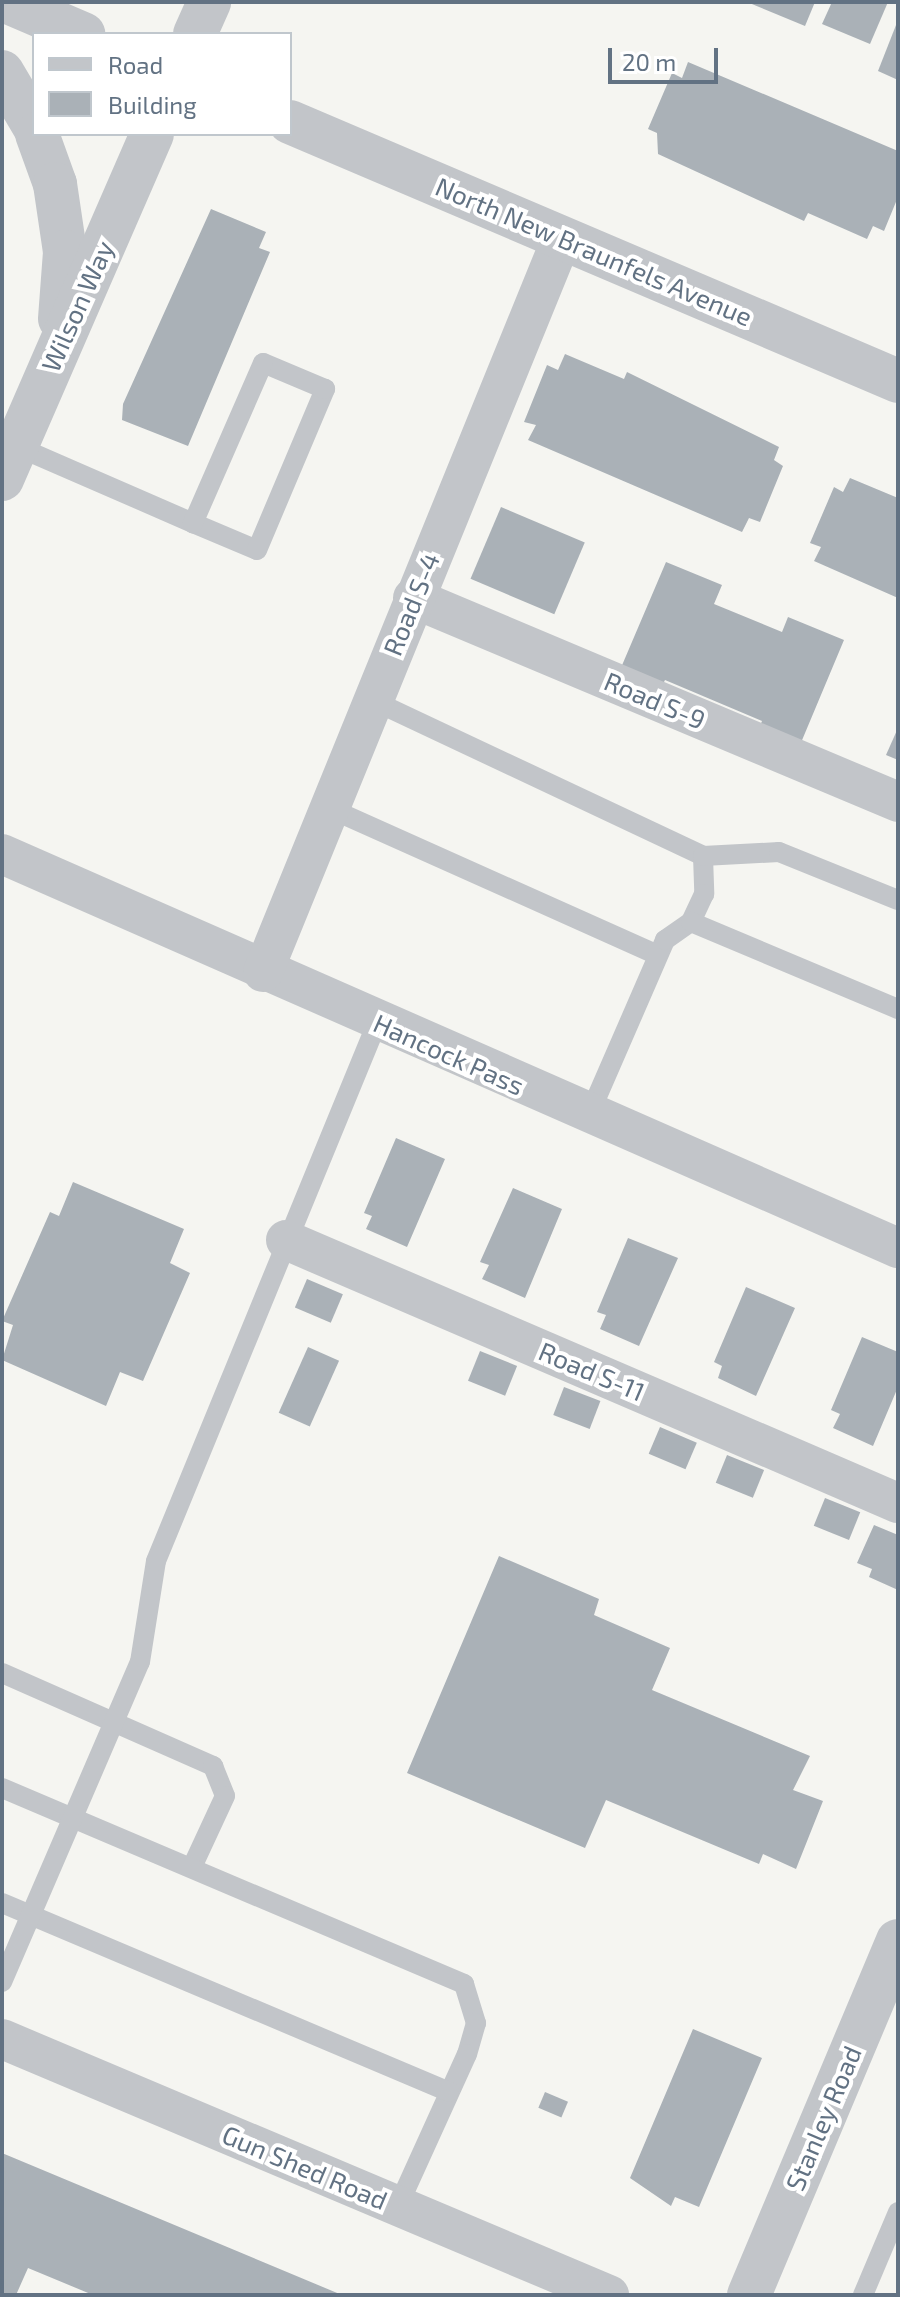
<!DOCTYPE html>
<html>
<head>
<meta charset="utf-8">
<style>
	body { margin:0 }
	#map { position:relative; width:900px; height:2297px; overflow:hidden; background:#f5f5f1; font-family:"Exo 2",sans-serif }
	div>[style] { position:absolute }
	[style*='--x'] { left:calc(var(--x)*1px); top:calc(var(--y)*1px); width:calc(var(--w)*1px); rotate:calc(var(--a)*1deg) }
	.building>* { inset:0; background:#aab1b7; transform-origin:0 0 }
	.service>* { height:20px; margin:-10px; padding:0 10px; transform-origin:10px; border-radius:10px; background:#c2c5c9 }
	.minor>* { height:40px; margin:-20px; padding:0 20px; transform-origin:20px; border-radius:20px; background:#c2c5c9 }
	.tertiary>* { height:44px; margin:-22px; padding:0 22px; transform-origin:22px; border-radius:22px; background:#c2c5c9 }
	span { translate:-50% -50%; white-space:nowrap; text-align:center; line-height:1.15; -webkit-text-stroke:8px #fff; paint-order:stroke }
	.street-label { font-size:26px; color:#627283 }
	.frame { position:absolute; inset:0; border:4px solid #627283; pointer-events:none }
	.legend { position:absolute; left:32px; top:32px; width:260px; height:104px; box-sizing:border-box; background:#fff; border:2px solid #c0c7cd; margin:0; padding:10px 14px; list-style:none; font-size:24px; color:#627283 }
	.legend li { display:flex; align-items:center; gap:16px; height:40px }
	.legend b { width:40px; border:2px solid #c0c7cd }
	.scale { position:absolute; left:608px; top:48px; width:110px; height:36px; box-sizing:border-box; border:4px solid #627283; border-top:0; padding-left:10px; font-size:24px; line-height:28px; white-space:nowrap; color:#627283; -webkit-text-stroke:6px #fff; paint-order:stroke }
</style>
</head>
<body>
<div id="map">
	<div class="building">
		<i style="clip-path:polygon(747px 2px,815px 2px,805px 26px)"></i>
		<i style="clip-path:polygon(832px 2px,888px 2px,870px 44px,822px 24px)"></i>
		<i style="clip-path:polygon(898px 20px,898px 80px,878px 71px)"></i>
		<i style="clip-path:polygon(688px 62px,898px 151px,898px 197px,884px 231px,873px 226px,867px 239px,808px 213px,804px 221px,658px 154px,657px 133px,648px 129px,672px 73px,682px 78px)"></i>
		<i style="clip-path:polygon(211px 209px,266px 232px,259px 248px,270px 252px,188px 446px,122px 420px,123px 404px)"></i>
		<i style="clip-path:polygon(565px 354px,624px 379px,627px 372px,779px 447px,774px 460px,783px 466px,760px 522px,749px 518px,742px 532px,528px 440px,536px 425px,524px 422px,547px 365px,558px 370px)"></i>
		<i style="clip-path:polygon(850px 478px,898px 498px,898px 598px,814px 561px,821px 547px,810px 543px,834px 487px,843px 492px)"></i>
		<i style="left:501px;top:507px;width:91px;height:78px;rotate:23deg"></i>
		<i style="clip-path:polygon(666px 562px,722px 585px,714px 604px,782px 632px,788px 617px,844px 640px,800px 745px,759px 728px,762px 721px,665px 680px,662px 686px,620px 670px)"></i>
		<i style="clip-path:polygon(898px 728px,898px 760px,886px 755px)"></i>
		<i style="clip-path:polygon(396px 1138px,445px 1159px,407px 1247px,366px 1229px,372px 1216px,364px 1213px)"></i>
		<i style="clip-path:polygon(73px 1182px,184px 1229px,170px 1263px,190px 1273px,143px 1381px,120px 1372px,106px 1406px,2px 1360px,13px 1325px,2px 1321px,50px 1212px,59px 1216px)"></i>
		<i style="clip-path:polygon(513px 1188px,562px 1209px,525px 1298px,482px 1279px,489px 1265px,480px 1262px)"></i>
		<i style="clip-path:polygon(628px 1238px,678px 1258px,639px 1346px,600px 1329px,606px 1315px,597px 1312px)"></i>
		<i style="left:307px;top:1279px;width:39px;height:31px;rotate:23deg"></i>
		<i style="clip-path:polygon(746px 1287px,795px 1308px,756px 1396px,718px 1378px,722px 1366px,714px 1362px)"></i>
		<i style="clip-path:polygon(862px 1337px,898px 1352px,898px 1387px,873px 1446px,833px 1428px,840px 1414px,831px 1410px)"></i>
		<i style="left:308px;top:1347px;width:34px;height:72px;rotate:24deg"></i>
		<i style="left:480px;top:1351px;width:40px;height:32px;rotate:22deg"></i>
		<i style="left:564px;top:1387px;width:39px;height:30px;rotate:21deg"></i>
		<i style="left:660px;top:1427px;width:40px;height:29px;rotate:23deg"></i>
		<i style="left:727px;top:1455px;width:40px;height:30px;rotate:22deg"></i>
		<i style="left:825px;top:1498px;width:38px;height:30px;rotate:22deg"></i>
		<i style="clip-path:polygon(874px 1525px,898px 1535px,898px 1590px,869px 1577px,872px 1569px,857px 1563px)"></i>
		<i style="clip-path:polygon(499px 1556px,599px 1599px,594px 1615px,670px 1648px,652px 1690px,810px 1756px,793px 1790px,823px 1801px,796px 1869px,763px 1854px,759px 1864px,606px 1800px,585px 1848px,407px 1773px)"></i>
		<i style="clip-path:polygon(693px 2029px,762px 2058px,699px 2207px,675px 2197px,671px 2206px,630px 2178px)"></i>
		<i style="left:545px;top:2092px;width:25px;height:17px;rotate:23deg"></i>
		<i style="clip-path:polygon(2px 2153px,342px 2295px,93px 2295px,28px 2268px,16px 2295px,2px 2295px)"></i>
	</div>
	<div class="service">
		<i style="--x:16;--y:446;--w:193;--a:23.5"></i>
		<i style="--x:193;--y:523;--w:69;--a:22.9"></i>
		<i style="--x:257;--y:550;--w:175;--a:-67.1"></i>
		<i style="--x:325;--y:389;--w:67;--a:-157.2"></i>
		<i style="--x:263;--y:363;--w:175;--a:113.6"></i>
		<i style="--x:372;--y:700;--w:366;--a:25.2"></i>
		<i style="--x:703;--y:856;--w:38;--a:88"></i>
		<i style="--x:704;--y:894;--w:31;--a:115"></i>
		<i style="--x:329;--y:808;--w:360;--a:24.1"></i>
		<i style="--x:703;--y:856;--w:76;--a:-3"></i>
		<i style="--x:779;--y:852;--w:128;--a:22"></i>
		<i style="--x:589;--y:1115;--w:191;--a:-66.5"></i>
		<i style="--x:665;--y:940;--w:32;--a:-35"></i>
		<i style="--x:691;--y:922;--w:225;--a:22.8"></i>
		<i style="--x:2;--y:1673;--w:231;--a:23.8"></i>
		<i style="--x:213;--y:1766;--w:32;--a:68"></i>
		<i style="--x:225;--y:1796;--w:76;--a:114.9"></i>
		<i style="--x:2;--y:1788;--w:502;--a:22.99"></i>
		<i style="--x:464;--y:1984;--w:41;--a:72.9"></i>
		<i style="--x:476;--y:2023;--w:32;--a:106"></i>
		<i style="--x:467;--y:2054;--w:167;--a:114.4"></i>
		<i style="--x:2;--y:1903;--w:485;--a:22.9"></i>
		<i style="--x:2;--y:1982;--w:348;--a:-66.7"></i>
		<i style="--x:140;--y:1662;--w:102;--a:-81"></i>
		<i style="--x:156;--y:1561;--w:582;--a:-67.67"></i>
		<i style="--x:863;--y:2295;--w:90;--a:-67.1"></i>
	</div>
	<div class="minor">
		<i style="--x:413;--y:598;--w:526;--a:22.81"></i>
		<i style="--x:2;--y:854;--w:979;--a:23.74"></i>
		<i style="--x:263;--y:972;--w:793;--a:-67.84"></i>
		<i style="--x:286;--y:1240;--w:666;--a:23.26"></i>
		<i style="--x:2;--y:2039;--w:659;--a:22.87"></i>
	</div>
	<div class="tertiary">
		<i style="--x:8;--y:2;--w:82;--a:23.1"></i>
		<i style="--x:195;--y:34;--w:35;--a:-66"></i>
		<i style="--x:2;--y:72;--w:63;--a:59.3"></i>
		<i style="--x:290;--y:122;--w:661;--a:23.07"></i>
		<i style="--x:37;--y:134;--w:53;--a:70.2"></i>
		<i style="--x:55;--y:184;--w:69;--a:81.6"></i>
		<i style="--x:65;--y:252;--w:67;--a:94.3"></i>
		<i style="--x:2;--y:479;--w:376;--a:-66.5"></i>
		<i style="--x:749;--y:2295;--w:384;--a:-67.2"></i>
	</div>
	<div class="street-label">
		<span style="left:594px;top:251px;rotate:23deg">North New Braunfels Avenue</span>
		<span style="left:77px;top:306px;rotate:-66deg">Wilson Way</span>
		<span style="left:411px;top:604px;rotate:-68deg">Road S-4</span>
		<span style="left:655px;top:700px;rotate:23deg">Road S-9</span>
		<span style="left:449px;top:1054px;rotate:24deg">Hancock Pass</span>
		<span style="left:592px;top:1371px;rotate:23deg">Road S-11</span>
		<span style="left:823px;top:2118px;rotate:-67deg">Stanley Road</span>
		<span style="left:305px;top:2167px;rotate:23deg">Gun Shed Road</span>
	</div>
	<div class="frame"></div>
	<ul class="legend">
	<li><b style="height:10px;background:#c2c5c9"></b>Road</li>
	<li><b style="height:22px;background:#aab1b7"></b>Building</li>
	</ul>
	<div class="scale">20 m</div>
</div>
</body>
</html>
